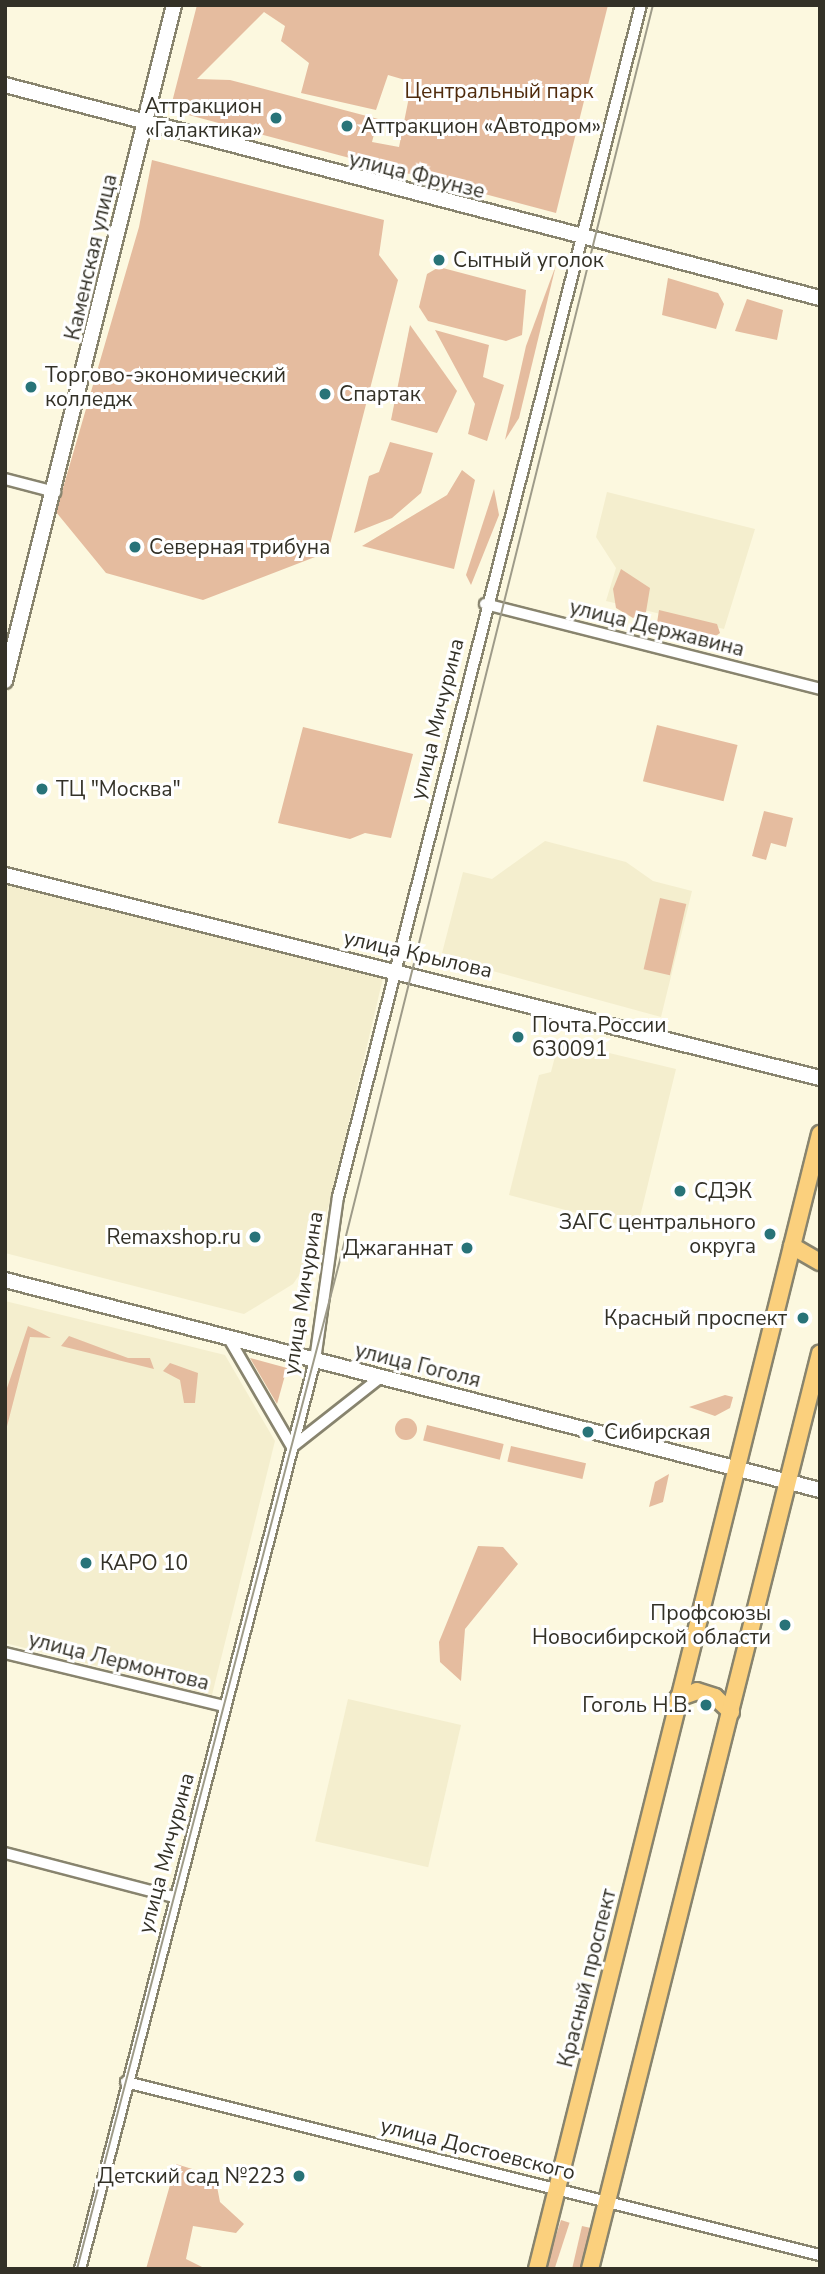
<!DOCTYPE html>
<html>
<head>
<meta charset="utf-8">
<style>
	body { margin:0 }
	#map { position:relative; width:825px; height:2274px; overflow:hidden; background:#fcf8df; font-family:"Nunito Sans",sans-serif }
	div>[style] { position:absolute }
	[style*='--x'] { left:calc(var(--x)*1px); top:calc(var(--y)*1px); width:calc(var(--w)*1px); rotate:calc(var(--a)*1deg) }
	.built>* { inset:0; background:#f4eece; transform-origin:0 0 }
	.green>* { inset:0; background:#e5bc9f; transform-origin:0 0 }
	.round { border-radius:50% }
	.roads { filter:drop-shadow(2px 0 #88846e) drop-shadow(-2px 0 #88846e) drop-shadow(0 2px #88846e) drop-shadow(0 -2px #88846e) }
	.street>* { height:10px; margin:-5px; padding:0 5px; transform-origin:5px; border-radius:5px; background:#fff }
	.secondary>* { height:14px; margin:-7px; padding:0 7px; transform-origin:7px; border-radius:7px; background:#fff }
	.primary>* { height:16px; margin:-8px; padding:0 8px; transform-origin:8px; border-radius:8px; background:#fbd07d }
	.tram>* { height:2px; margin:-1px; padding:0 1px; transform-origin:1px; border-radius:1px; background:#9e9b89 }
	.dots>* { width:19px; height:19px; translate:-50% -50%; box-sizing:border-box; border:4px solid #fff; border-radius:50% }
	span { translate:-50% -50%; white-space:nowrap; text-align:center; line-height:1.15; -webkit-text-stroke:6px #fff; paint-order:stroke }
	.park-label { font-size:21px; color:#502b0c }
	.poi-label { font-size:21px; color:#333127 }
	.right { translate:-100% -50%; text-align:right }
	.left { translate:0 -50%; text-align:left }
	.street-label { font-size:21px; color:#333127 }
	.frame { position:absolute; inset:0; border:7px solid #333127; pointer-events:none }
</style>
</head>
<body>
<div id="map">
	<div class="built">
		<i style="clip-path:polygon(607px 492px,755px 529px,724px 629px,606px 601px,616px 568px,596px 537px)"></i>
		<i style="clip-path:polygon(545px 841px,626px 862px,653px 881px,692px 891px,661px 1017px,441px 957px,463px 872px,492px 879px)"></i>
		<i style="clip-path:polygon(5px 882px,383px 978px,330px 1202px,311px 1258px,293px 1284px,244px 1314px,5px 1253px)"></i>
		<i style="clip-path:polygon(559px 1041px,676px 1069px,637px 1229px,509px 1195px,539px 1075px,551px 1072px)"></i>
		<i style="clip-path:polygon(5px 1301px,225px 1355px,275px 1441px,212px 1695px,5px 1643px)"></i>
		<i style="left:348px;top:1699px;width:116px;height:146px;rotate:13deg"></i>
	</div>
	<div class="green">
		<i style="clip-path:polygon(evenodd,197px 5px,608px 5px,556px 213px,170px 110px,197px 5px,264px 12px,285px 26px,281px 41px,309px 63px,301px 93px,376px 110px,388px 75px,412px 82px,399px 147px,372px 142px,378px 119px,230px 80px,197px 79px,264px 12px)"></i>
		<i style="clip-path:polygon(152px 160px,384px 220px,379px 255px,398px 280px,328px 552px,203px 600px,106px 573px,56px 512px,139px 227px)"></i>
		<i style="clip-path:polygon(556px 265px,519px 418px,505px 440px,526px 346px)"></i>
		<i style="clip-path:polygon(439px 267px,526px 290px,522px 335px,506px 341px,428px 321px,419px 307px,427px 274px)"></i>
		<i style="clip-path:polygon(668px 278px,718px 293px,724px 304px,716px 329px,662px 315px)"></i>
		<i style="clip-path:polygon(747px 299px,783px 310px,777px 340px,735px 331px)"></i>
		<i style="clip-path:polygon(410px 325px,457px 391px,437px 433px,391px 420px)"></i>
		<i style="clip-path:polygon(435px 330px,489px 345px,483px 377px,504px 385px,487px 441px,468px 434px,475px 404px)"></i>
		<i style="clip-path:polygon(390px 442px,433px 453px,421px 493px,392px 518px,354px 533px,369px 476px,379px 472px)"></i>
		<i style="clip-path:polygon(462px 470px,475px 480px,454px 569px,362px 546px,447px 495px)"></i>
		<i style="clip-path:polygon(494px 489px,499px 515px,471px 585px,466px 575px)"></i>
		<i style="clip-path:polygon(621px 569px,650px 588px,646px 612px,633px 618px,616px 608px,613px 589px)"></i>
		<i style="clip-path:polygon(659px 610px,717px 624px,720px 633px,713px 638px,657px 623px)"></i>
		<i style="left:657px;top:725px;width:83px;height:58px;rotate:14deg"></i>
		<i style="clip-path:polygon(303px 727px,413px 754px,391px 838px,365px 833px,350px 839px,278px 823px)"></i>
		<i style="clip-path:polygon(764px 811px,793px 818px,786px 847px,771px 843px,766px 860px,752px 856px)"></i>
		<i style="left:660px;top:898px;width:27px;height:73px;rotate:13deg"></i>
		<i style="clip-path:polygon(28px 1326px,51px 1338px,30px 1337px,5px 1434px,5px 1394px)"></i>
		<i style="clip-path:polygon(69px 1336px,128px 1358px,150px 1358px,154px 1369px,61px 1346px)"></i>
		<i style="clip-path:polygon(250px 1358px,287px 1368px,277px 1404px)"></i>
		<i style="clip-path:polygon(170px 1363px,198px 1373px,195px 1403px,184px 1403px,180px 1380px,163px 1371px)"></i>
		<i style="clip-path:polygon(725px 1395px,733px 1397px,730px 1408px,715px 1416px,689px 1407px)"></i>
		<i class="round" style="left:395px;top:1418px;width:22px;height:22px"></i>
		<i style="left:427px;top:1425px;width:79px;height:16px;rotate:14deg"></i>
		<i style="left:511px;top:1446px;width:77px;height:16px;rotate:13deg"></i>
		<i style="clip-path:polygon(669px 1474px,663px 1502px,649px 1507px,655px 1482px)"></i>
		<i style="clip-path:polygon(478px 1546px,503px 1547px,518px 1564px,465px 1629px,461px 1681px,440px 1662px,439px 1642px)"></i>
		<i style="clip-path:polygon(176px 2164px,215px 2176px,220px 2202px,244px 2224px,236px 2233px,193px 2226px,186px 2259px,206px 2269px,146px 2269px)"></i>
		<i style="left:561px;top:2220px;width:9px;height:50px;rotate:18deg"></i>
		<i style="left:582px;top:2226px;width:9px;height:44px;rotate:13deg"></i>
	</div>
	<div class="roads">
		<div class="street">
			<i style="--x:5;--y:479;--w:52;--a:14.6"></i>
			<i style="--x:485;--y:604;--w:346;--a:14.2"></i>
			<i style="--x:228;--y:1337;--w:127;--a:59.8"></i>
			<i style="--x:292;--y:1447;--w:113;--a:-38.2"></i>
			<i style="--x:5;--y:1653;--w:225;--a:13.6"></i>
			<i style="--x:5;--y:1853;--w:175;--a:14.6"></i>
			<i style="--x:126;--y:2082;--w:715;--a:14"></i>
			<i style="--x:80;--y:2269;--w:939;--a:-75.5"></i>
			<i style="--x:315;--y:1360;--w:165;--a:-82"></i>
			<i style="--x:338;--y:1197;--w:1230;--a:-75.74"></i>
		</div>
		<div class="secondary">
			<i style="--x:5;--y:85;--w:842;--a:14.65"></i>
			<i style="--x:5;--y:681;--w:697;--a:-75.96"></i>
			<i style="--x:5;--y:875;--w:840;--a:13.99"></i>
			<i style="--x:5;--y:1280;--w:842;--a:14.45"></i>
		</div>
		<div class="primary">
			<i style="--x:792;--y:1246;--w:32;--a:30"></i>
			<i style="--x:678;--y:1698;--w:20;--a:-20"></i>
			<i style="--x:697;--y:1691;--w:19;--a:18"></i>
			<i style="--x:715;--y:1697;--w:22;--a:43"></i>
			<i style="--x:537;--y:2269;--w:1170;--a:-76"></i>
			<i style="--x:590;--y:2269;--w:944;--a:-75.9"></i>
		</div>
	</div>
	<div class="tram">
		<i style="--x:77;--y:2269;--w:1043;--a:-75.39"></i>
		<i style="--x:340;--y:1260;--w:1293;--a:-76"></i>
	</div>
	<div class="dots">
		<i style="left:276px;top:118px;background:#287378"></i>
		<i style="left:347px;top:126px;background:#287378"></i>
		<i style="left:439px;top:260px;background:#287378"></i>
		<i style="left:31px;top:387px;background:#287378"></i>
		<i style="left:325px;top:394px;background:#287378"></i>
		<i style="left:135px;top:547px;background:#287378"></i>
		<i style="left:42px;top:789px;background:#287378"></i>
		<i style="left:518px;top:1037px;background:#287378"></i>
		<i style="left:680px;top:1191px;background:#287378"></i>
		<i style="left:770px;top:1234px;background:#287378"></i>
		<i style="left:255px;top:1237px;background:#287378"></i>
		<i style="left:467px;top:1248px;background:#287378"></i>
		<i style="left:803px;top:1318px;background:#287378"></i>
		<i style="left:588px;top:1432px;background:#287378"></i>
		<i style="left:86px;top:1563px;background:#287378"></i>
		<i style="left:785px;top:1625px;background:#287378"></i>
		<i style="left:706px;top:1705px;background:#287378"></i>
		<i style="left:299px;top:2176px;background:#287378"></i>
	</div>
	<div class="park-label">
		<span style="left:499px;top:91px">Центральный парк</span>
	</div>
	<div class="poi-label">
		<span class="right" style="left:262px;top:118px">Аттракцион<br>«Галактика»</span>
		<span class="left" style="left:361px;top:126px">Аттракцион «Автодром»</span>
		<span class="left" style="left:453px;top:260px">Сытный уголок</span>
		<span class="left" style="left:45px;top:387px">Торгово-экономический<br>колледж</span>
		<span class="left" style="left:339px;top:394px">Спартак</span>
		<span class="left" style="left:149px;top:547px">Северная трибуна</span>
		<span class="left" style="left:56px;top:789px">ТЦ "Москва"</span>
		<span class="left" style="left:532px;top:1037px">Почта России<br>630091</span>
		<span class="left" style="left:694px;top:1191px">СДЭК</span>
		<span class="right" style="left:756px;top:1234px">ЗАГС центрального<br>округа</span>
		<span class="right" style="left:241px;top:1237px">Remaxshop.ru</span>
		<span class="right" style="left:453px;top:1248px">Джаганнат</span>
		<span class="right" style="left:787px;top:1318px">Красный проспект</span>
		<span class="left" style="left:604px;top:1432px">Сибирская</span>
		<span class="left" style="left:100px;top:1563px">КАРО 10</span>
		<span class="right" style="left:771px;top:1625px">Профсоюзы<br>Новосибирской области</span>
		<span class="right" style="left:692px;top:1705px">Гоголь Н.В.</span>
		<span class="right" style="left:285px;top:2176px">Детский сад №223</span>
	</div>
	<div class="street-label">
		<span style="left:417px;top:175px;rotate:14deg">улица Фрунзе</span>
		<span style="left:91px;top:257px;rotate:-77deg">Каменская улица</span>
		<span style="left:657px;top:628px;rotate:14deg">улица Державина</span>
		<span style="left:437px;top:719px;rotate:-76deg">улица Мичурина</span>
		<span style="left:418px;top:954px;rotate:13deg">улица Крылова</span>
		<span style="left:303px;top:1293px;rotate:-81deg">улица Мичурина</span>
		<span style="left:418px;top:1365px;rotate:14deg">улица Гоголя</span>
		<span style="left:119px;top:1661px;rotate:14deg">улица Лермонтова</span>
		<span style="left:166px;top:1853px;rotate:-75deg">улица Мичурина</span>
		<span style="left:587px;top:1978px;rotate:-76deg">Красный проспект</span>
		<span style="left:478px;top:2149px;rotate:14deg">улица Достоевского</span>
	</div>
	<div class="frame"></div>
</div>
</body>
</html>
